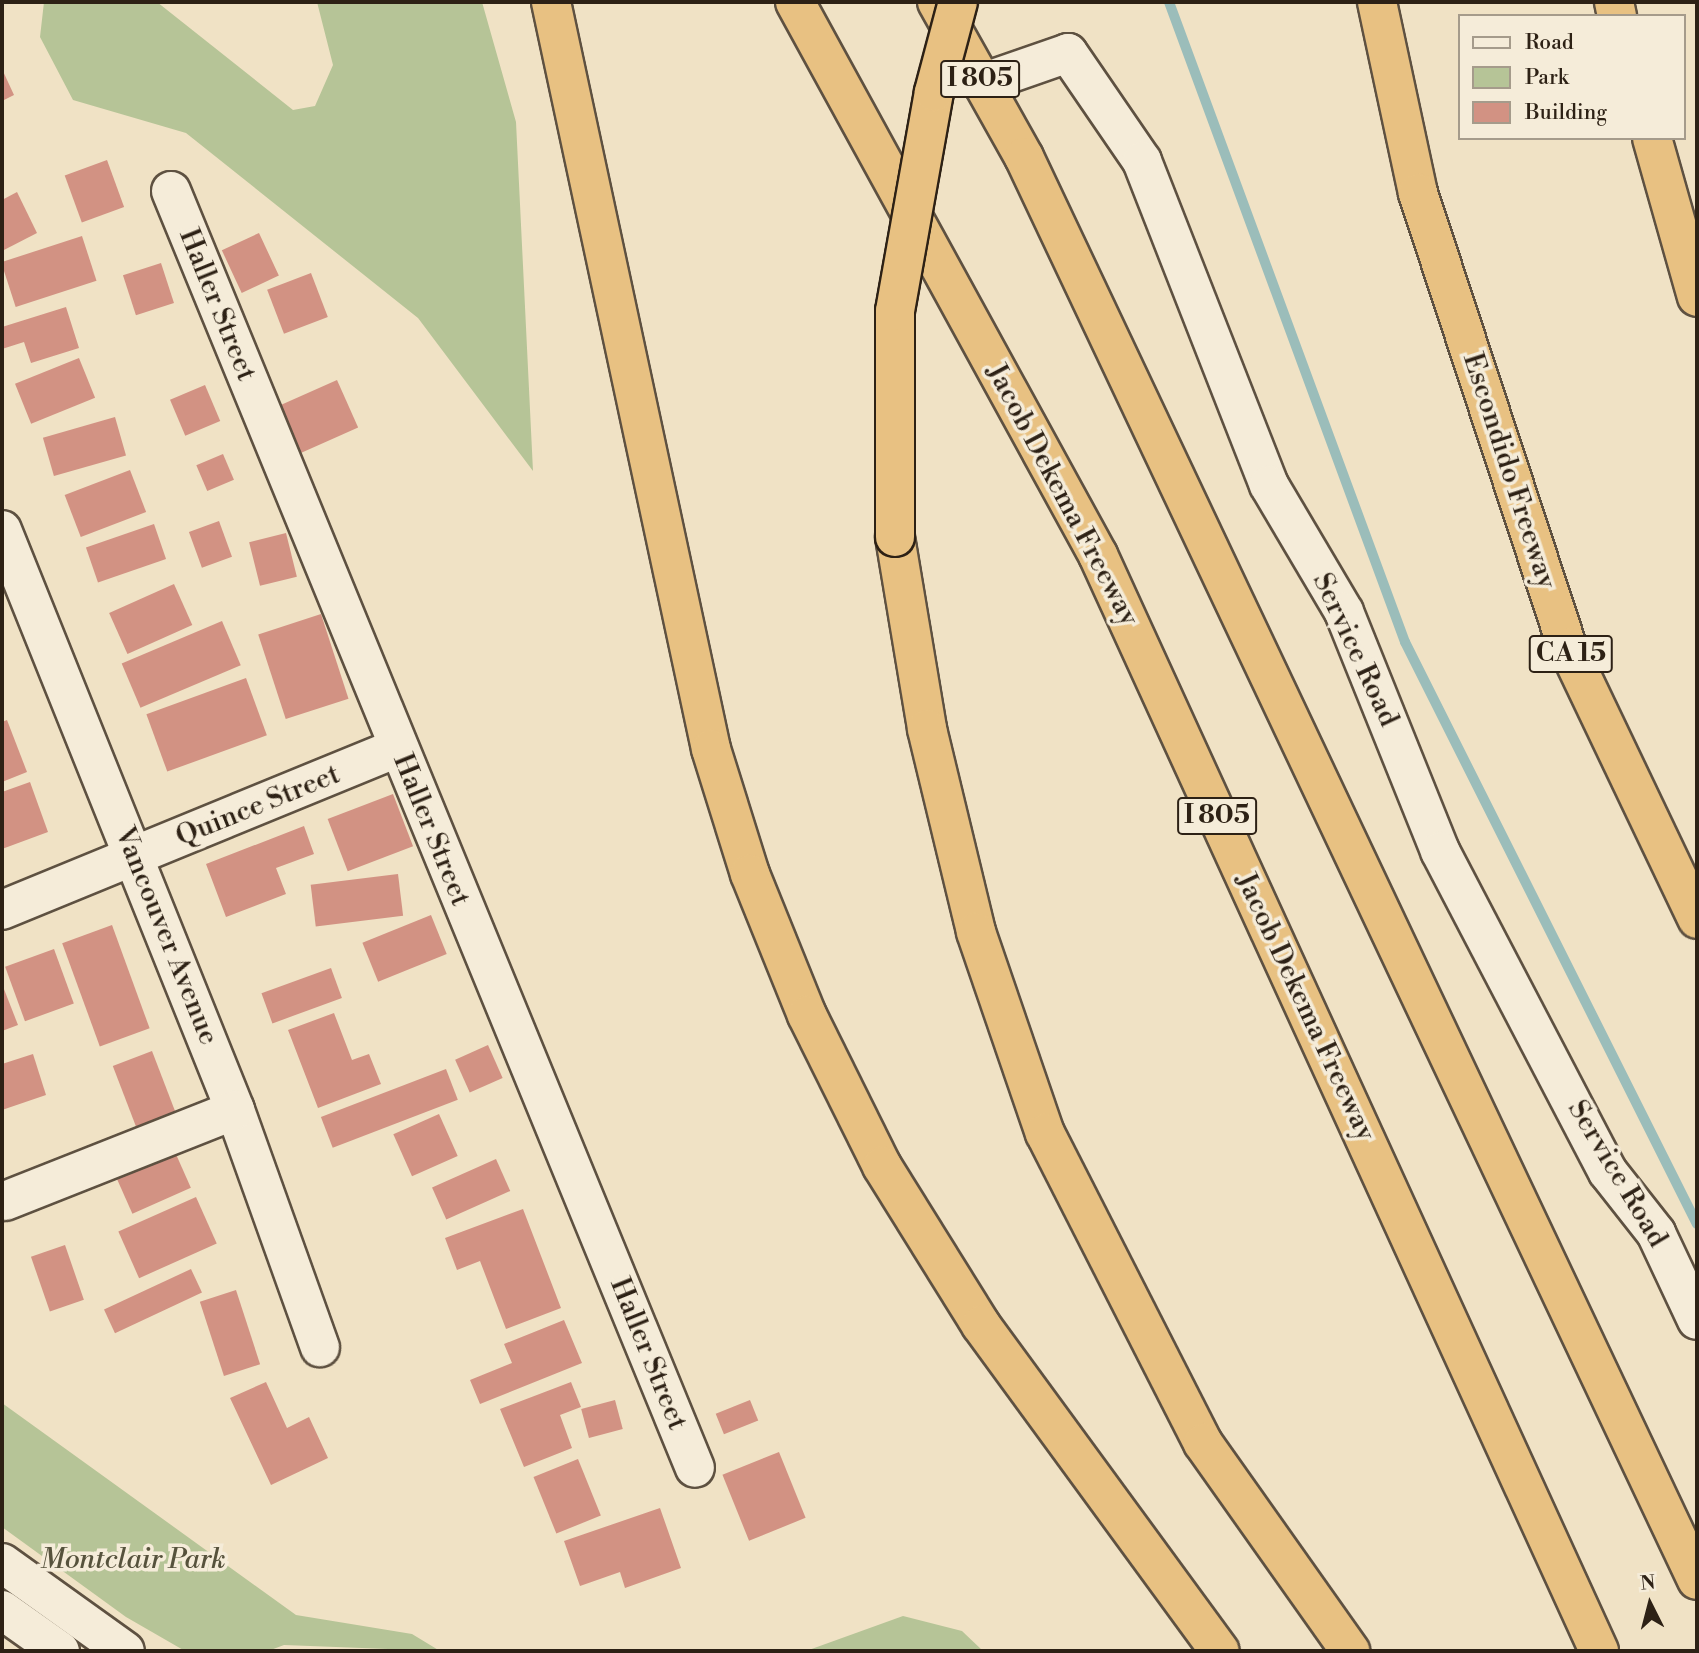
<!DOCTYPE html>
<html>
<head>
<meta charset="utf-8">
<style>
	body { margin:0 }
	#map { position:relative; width:1699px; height:1653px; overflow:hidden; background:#f0e2c5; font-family:"Libre Bodoni",serif }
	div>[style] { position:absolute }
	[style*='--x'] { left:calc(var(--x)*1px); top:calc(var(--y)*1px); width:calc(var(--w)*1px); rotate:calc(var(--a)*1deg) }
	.green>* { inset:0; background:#b6c497 }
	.stream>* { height:10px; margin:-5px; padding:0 5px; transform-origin:5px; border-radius:5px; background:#9bbdba }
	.building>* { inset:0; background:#d29283; transform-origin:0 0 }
	.roads { filter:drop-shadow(2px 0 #5e5141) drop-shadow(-2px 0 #5e5141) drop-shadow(0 2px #5e5141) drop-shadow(0 -2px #5e5141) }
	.minor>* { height:38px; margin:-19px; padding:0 19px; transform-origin:19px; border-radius:19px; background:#f5ecd9 }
	.highway>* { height:38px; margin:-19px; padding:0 19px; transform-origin:19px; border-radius:19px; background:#e8c182 }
	.bridges { filter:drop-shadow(2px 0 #2d2115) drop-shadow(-2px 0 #2d2115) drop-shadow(0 2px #2d2115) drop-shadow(0 -2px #2d2115) }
	.highway-bridge>* { height:38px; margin:-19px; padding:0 19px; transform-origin:19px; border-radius:19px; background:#e8c182 }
	span { translate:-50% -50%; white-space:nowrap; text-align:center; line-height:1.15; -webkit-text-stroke:7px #f5ecd9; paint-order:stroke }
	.shield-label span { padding:2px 5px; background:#f5ecd9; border:2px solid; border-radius:5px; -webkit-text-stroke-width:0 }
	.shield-label { font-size:26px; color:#2d2115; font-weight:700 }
	.street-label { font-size:28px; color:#2d2115 }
	.park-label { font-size:28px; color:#56523c; font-style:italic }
	.frame { position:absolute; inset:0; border:4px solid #2d2115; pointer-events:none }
	.legend { position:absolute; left:1458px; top:14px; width:228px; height:126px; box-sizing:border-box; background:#f5ecd9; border:2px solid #a59b8b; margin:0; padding:9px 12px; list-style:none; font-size:21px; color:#2d2115 }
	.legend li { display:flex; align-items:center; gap:14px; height:35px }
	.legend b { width:35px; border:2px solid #a59b8b }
	.north { position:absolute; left:1615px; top:1569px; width:70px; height:70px; -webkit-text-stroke:5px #f5ecd9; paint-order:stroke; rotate:354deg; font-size:19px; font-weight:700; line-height:28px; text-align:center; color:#2d2115 }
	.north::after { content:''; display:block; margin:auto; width:24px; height:32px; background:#2d2115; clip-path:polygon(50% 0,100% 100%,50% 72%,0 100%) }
</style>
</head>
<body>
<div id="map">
	<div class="green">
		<i style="clip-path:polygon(44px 2px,157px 2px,293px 110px,315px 106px,333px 65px,317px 2px,482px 2px,516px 122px,533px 471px,418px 318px,186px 133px,73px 100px,40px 37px)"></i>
		<i style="clip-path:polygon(2px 1403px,296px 1615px,412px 1634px,440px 1651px,284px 1645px,268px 1651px,185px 1651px,126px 1617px,2px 1527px)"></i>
		<i style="clip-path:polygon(903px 1616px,962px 1631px,983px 1651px,806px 1651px)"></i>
	</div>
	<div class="stream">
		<i style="--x:1169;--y:2;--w:682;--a:69.76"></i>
		<i style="--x:1405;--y:642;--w:651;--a:63.36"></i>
	</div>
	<div class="building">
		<i style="clip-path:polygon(2px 69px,14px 95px,2px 101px)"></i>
		<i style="left:107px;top:160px;width:50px;height:45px;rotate:70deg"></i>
		<i style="clip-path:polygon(17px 192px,37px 233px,2px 251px,2px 200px)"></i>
		<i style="left:259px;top:233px;width:47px;height:41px;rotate:65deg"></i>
		<i style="left:82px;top:236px;width:47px;height:85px;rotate:72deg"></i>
		<i style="left:161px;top:263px;width:42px;height:40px;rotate:72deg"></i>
		<i style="left:311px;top:273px;width:47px;height:47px;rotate:69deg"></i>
		<i style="clip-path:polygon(66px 307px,79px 348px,31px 363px,24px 342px,2px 349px,2px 327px)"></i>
		<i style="left:79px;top:358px;width:43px;height:69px;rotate:68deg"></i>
		<i style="left:337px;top:380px;width:52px;height:72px;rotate:66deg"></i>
		<i style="left:205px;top:385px;width:39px;height:38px;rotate:67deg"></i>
		<i style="left:115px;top:417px;width:40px;height:75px;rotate:74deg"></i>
		<i style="left:223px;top:454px;width:28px;height:29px;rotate:67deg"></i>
		<i style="left:130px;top:470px;width:45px;height:70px;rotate:69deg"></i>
		<i style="left:219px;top:521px;width:38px;height:32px;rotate:70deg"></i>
		<i style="left:154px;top:524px;width:37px;height:72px;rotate:71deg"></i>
		<i style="left:286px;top:533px;width:45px;height:38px;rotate:76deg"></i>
		<i style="left:174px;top:584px;width:45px;height:71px;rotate:66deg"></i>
		<i style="left:321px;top:614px;width:89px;height:66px;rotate:72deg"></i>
		<i style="left:222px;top:621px;width:48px;height:109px;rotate:67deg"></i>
		<i style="left:246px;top:678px;width:61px;height:106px;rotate:70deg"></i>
		<i style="clip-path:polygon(7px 720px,27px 772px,2px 782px,2px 722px)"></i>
		<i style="clip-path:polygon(30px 782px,48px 832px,2px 849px,2px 792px)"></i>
		<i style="left:393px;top:794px;width:56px;height:70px;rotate:69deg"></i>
		<i style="clip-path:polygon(304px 826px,314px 854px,276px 868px,286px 894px,226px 917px,206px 864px)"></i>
		<i style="left:398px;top:874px;width:42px;height:88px;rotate:83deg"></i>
		<i style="left:431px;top:915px;width:42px;height:74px;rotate:68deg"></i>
		<i style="left:112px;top:925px;width:110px;height:53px;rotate:70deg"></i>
		<i style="left:54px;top:949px;width:58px;height:52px;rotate:70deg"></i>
		<i style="left:331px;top:968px;width:32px;height:74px;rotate:70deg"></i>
		<i style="clip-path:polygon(2px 984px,18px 1025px,2px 1031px)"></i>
		<i style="clip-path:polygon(334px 1013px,352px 1060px,369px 1054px,381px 1084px,318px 1108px,288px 1030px)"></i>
		<i style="left:488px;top:1045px;width:36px;height:36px;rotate:66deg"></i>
		<i style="left:152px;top:1051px;width:69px;height:42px;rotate:69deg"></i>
		<i style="clip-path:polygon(33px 1054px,46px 1095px,2px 1110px,2px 1064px)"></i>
		<i style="left:446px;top:1069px;width:33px;height:134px;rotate:69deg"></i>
		<i style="left:439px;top:1114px;width:46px;height:50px;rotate:66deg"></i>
		<i style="left:175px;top:1152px;width:39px;height:64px;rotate:66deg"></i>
		<i style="left:496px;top:1159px;width:35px;height:70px;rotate:66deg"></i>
		<i style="left:196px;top:1197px;width:51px;height:85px;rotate:66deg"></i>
		<i style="clip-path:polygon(523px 1209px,561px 1308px,506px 1329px,480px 1261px,457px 1270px,445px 1238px)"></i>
		<i style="left:65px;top:1245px;width:58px;height:36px;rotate:71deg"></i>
		<i style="left:191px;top:1269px;width:26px;height:96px;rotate:65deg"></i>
		<i style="left:236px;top:1290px;width:78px;height:38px;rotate:72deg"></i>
		<i style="clip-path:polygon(564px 1320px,582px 1363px,480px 1404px,470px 1380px,512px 1363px,504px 1344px)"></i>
		<i style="clip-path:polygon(266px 1382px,287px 1428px,309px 1417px,328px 1458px,271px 1485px,230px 1398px)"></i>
		<i style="clip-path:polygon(571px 1382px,581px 1407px,560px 1415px,572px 1448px,524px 1467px,500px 1409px)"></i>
		<i style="left:615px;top:1400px;width:30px;height:35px;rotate:75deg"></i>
		<i style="left:750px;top:1400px;width:22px;height:37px;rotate:68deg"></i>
		<i style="left:779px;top:1452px;width:71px;height:61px;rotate:68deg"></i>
		<i style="left:578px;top:1459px;width:61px;height:48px;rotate:68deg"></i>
		<i style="clip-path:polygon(660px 1508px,681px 1568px,625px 1588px,620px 1572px,580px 1586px,564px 1541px)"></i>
	</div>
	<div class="roads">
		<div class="minor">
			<i style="--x:982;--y:83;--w:91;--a:-19.2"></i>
			<i style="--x:1068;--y:53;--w:131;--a:55.6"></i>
			<i style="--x:1142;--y:161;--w:348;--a:68.6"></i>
			<i style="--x:1269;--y:485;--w:147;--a:59.4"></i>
			<i style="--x:1344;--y:612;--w:258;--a:68.1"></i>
			<i style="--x:1440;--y:851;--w:362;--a:62.4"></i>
			<i style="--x:1608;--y:1172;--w:78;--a:51.8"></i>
			<i style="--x:1656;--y:1233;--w:96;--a:64.8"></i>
			<i style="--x:171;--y:191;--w:1380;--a:67.69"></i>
			<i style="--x:2;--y:530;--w:625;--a:68.11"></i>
			<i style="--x:235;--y:1110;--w:252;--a:70.3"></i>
			<i style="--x:2;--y:910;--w:427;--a:-22.3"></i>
			<i style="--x:5;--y:1201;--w:247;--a:-21.6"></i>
			<i style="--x:2;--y:1563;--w:151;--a:35.6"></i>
			<i style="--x:2;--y:1610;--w:71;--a:35.3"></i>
		</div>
		<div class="highway">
			<i style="--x:551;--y:2;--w:764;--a:77.91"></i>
			<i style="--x:711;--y:749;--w:131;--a:72.7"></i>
			<i style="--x:750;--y:874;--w:152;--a:68"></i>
			<i style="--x:807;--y:1015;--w:169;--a:63.6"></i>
			<i style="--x:882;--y:1166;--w:187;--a:58.1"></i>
			<i style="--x:981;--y:1325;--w:404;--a:53.8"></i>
			<i style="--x:795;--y:2;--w:631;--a:61.28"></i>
			<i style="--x:1098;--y:555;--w:1205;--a:65.43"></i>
			<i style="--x:937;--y:2;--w:178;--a:60.7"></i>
			<i style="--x:1024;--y:157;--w:1574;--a:64.69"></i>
			<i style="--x:1377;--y:2;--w:195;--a:77.9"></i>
			<i style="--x:1418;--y:193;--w:479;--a:71.8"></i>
			<i style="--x:1568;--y:648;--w:300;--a:64.5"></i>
			<i style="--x:1614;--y:2;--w:14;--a:78"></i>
			<i style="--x:1652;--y:138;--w:165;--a:74.2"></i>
			<i style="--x:895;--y:537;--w:195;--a:80.5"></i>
			<i style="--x:927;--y:729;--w:209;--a:76.4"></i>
			<i style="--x:976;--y:932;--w:213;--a:71.1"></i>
			<i style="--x:1045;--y:1133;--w:348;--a:63"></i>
			<i style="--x:1203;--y:1443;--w:255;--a:54.7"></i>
		</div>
	</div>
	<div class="bridges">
		<div class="highway-bridge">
			<i style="--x:895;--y:537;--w:226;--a:-90"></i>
			<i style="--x:895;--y:311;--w:222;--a:-79.9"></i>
			<i style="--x:934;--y:92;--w:93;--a:-75.1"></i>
		</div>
	</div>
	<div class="shield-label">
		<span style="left:980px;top:79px">I 805</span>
		<span style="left:1571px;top:654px">CA 15</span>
		<span style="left:1217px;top:816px">I 805</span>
	</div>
	<div class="street-label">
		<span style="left:217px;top:305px;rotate:68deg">Haller Street</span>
		<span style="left:1509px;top:471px;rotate:72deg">Escondido Freeway</span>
		<span style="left:1062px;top:495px;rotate:62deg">Jacob Dekema Freeway</span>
		<span style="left:1355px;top:650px;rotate:65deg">Service Road</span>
		<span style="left:258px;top:806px;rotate:-22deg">Quince Street</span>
		<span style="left:431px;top:830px;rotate:68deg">Haller Street</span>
		<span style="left:166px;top:936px;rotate:68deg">Vancouver Avenue</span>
		<span style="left:1305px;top:1007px;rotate:65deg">Jacob Dekema Freeway</span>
		<span style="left:1617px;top:1174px;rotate:59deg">Service Road</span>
		<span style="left:648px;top:1354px;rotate:68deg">Haller Street</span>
	</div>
	<div class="park-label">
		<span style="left:133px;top:1560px">Montclair Park</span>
	</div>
	<div class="frame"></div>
	<ul class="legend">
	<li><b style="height:9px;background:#f5ecd9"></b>Road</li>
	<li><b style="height:19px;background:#b6c497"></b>Park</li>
	<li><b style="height:19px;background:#d29283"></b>Building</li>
	</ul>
	<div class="north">N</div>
</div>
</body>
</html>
